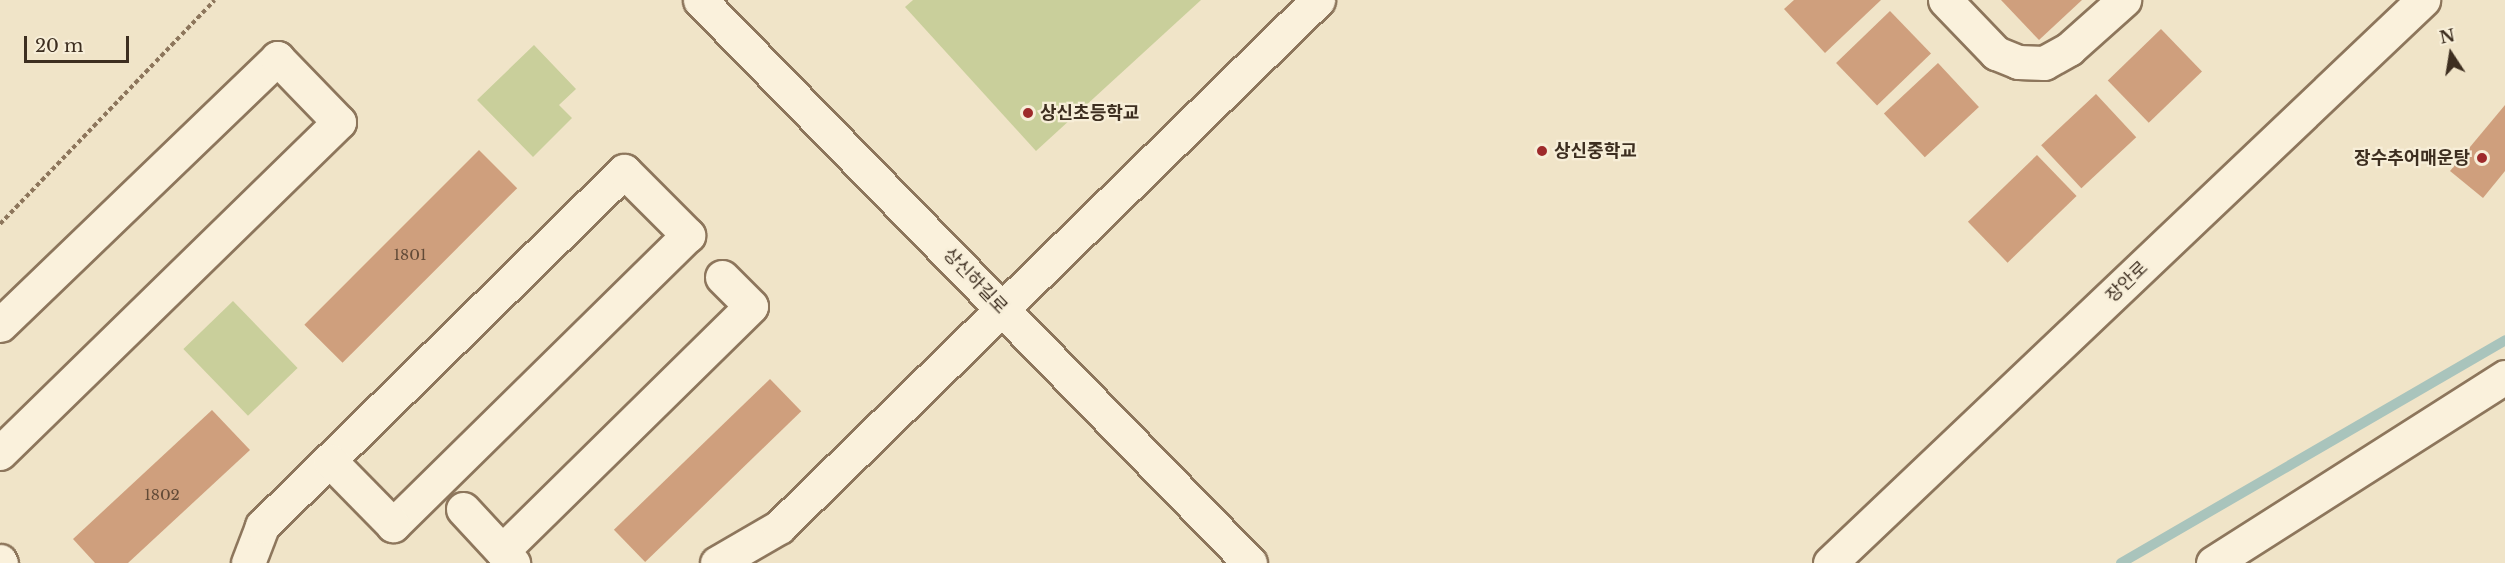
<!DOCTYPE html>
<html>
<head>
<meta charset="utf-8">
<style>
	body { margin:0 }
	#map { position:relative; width:2505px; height:563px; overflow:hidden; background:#f0e4c8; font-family:"Libre Baskerville","Noto Sans KR",serif }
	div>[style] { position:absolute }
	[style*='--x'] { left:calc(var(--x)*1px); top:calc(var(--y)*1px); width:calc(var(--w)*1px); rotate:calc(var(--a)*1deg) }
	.green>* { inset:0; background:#c9cf9b; transform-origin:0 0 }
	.stream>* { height:10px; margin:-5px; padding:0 5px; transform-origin:5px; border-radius:5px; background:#a9c4bc }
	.building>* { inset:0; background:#cf9f7d; transform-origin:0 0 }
	.path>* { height:4px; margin-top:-2px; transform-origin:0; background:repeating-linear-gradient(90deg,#8d765c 0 4.5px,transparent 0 7.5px) }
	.roads { filter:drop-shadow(2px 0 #8d765c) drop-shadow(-2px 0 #8d765c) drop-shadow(0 2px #8d765c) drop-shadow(0 -2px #8d765c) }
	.minor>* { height:33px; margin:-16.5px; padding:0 16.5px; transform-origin:16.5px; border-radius:16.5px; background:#faf1dc }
	.dots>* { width:16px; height:16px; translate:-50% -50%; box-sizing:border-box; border:3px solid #f7eed8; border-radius:50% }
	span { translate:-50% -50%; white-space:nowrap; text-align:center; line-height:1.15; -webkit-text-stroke:4.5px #f7eed8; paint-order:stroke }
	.number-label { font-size:15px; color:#624a37 }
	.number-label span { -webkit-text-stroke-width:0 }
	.poi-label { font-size:18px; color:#3d2e20; font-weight:700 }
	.left { translate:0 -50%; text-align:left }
	.right { translate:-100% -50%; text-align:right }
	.street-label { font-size:18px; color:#3d2e20 }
	.north { position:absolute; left:2421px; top:24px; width:60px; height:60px; -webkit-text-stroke:4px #f7eed8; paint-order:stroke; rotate:348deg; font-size:16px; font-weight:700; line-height:24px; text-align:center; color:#3d2e20 }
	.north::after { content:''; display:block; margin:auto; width:21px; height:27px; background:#3d2e20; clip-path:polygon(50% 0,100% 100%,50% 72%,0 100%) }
	.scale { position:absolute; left:24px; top:36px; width:105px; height:27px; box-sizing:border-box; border:3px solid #3d2e20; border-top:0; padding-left:8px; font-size:18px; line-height:21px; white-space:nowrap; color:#3d2e20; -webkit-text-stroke:4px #f7eed8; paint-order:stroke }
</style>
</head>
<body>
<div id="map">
	<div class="green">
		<i style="clip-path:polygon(913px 0,1201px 0,1036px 151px,905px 7px)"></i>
		<i style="clip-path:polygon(534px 45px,576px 89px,559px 105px,572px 118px,533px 157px,477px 100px)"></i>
		<i style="left:233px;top:301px;width:93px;height:69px;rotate:46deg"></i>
	</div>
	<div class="stream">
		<i style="--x:2121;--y:563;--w:444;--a:-30.1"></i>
	</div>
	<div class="building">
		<i style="clip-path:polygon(1794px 0,1881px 0,1825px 53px,1784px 9px)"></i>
		<i style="clip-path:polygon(2001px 0,2082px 0,2039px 40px)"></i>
		<i style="left:1890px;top:11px;width:59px;height:75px;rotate:46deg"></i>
		<i style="left:2161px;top:29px;width:59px;height:74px;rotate:46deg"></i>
		<i style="left:1938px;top:63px;width:60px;height:74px;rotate:47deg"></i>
		<i style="left:2096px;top:94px;width:59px;height:75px;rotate:47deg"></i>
		<i style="clip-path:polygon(2505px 105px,2505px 171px,2483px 198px,2450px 171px)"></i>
		<i style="left:479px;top:150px;width:54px;height:247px;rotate:45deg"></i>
		<i style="left:2037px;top:155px;width:57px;height:96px;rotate:46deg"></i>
		<i style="left:770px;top:379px;width:45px;height:217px;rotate:46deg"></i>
		<i style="clip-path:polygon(212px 410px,250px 450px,128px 563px,95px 563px,73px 539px)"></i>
	</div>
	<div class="path">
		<i style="--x:0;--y:224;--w:310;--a:-46.2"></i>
	</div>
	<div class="roads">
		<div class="minor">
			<i style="--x:700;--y:0;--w:787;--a:45.67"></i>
			<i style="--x:1945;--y:0;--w:74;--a:46.1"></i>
			<i style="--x:1996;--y:53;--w:24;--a:22"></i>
			<i style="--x:2018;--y:62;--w:26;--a:2"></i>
			<i style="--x:2044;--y:63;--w:29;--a:-29"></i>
			<i style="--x:2069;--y:49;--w:74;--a:-41.7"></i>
			<i style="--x:0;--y:325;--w:385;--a:-43.9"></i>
			<i style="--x:277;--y:58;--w:89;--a:45.9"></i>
			<i style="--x:339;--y:122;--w:474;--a:135.7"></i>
			<i style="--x:463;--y:509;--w:74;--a:47.2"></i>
			<i style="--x:502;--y:551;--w:349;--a:-44.5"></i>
			<i style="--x:751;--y:306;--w:41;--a:-135"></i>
			<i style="--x:0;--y:561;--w:2;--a:63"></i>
			<i style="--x:248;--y:563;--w:40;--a:-69"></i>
			<i style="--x:262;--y:526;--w:507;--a:-44.44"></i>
			<i style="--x:624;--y:171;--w:91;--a:45"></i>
			<i style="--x:688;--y:235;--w:414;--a:135.5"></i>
			<i style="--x:393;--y:525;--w:90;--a:-134.5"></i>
			<i style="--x:717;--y:563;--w:72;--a:-30.1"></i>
			<i style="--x:779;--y:527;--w:754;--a:-44.36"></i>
			<i style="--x:1830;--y:563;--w:818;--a:-43.51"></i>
			<i style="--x:2213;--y:563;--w:346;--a:-32.5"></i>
		</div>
	</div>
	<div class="dots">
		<i style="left:1028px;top:113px;background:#9e2a2b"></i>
		<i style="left:1542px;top:151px;background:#9e2a2b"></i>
		<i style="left:2482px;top:158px;background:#9e2a2b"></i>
	</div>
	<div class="number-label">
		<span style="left:410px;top:255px">1801</span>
		<span style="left:162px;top:495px">1802</span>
	</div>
	<div class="poi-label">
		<span class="left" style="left:1040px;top:113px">상신초등학교</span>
		<span class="left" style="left:1554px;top:151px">상신중학교</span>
		<span class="right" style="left:2470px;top:158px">장수추어매운탕</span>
	</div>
	<div class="street-label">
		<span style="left:975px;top:281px;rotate:46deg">상신하길로</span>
		<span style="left:2127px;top:282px;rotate:-44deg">장안로</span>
	</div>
	<div class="north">N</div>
	<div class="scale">20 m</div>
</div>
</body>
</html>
